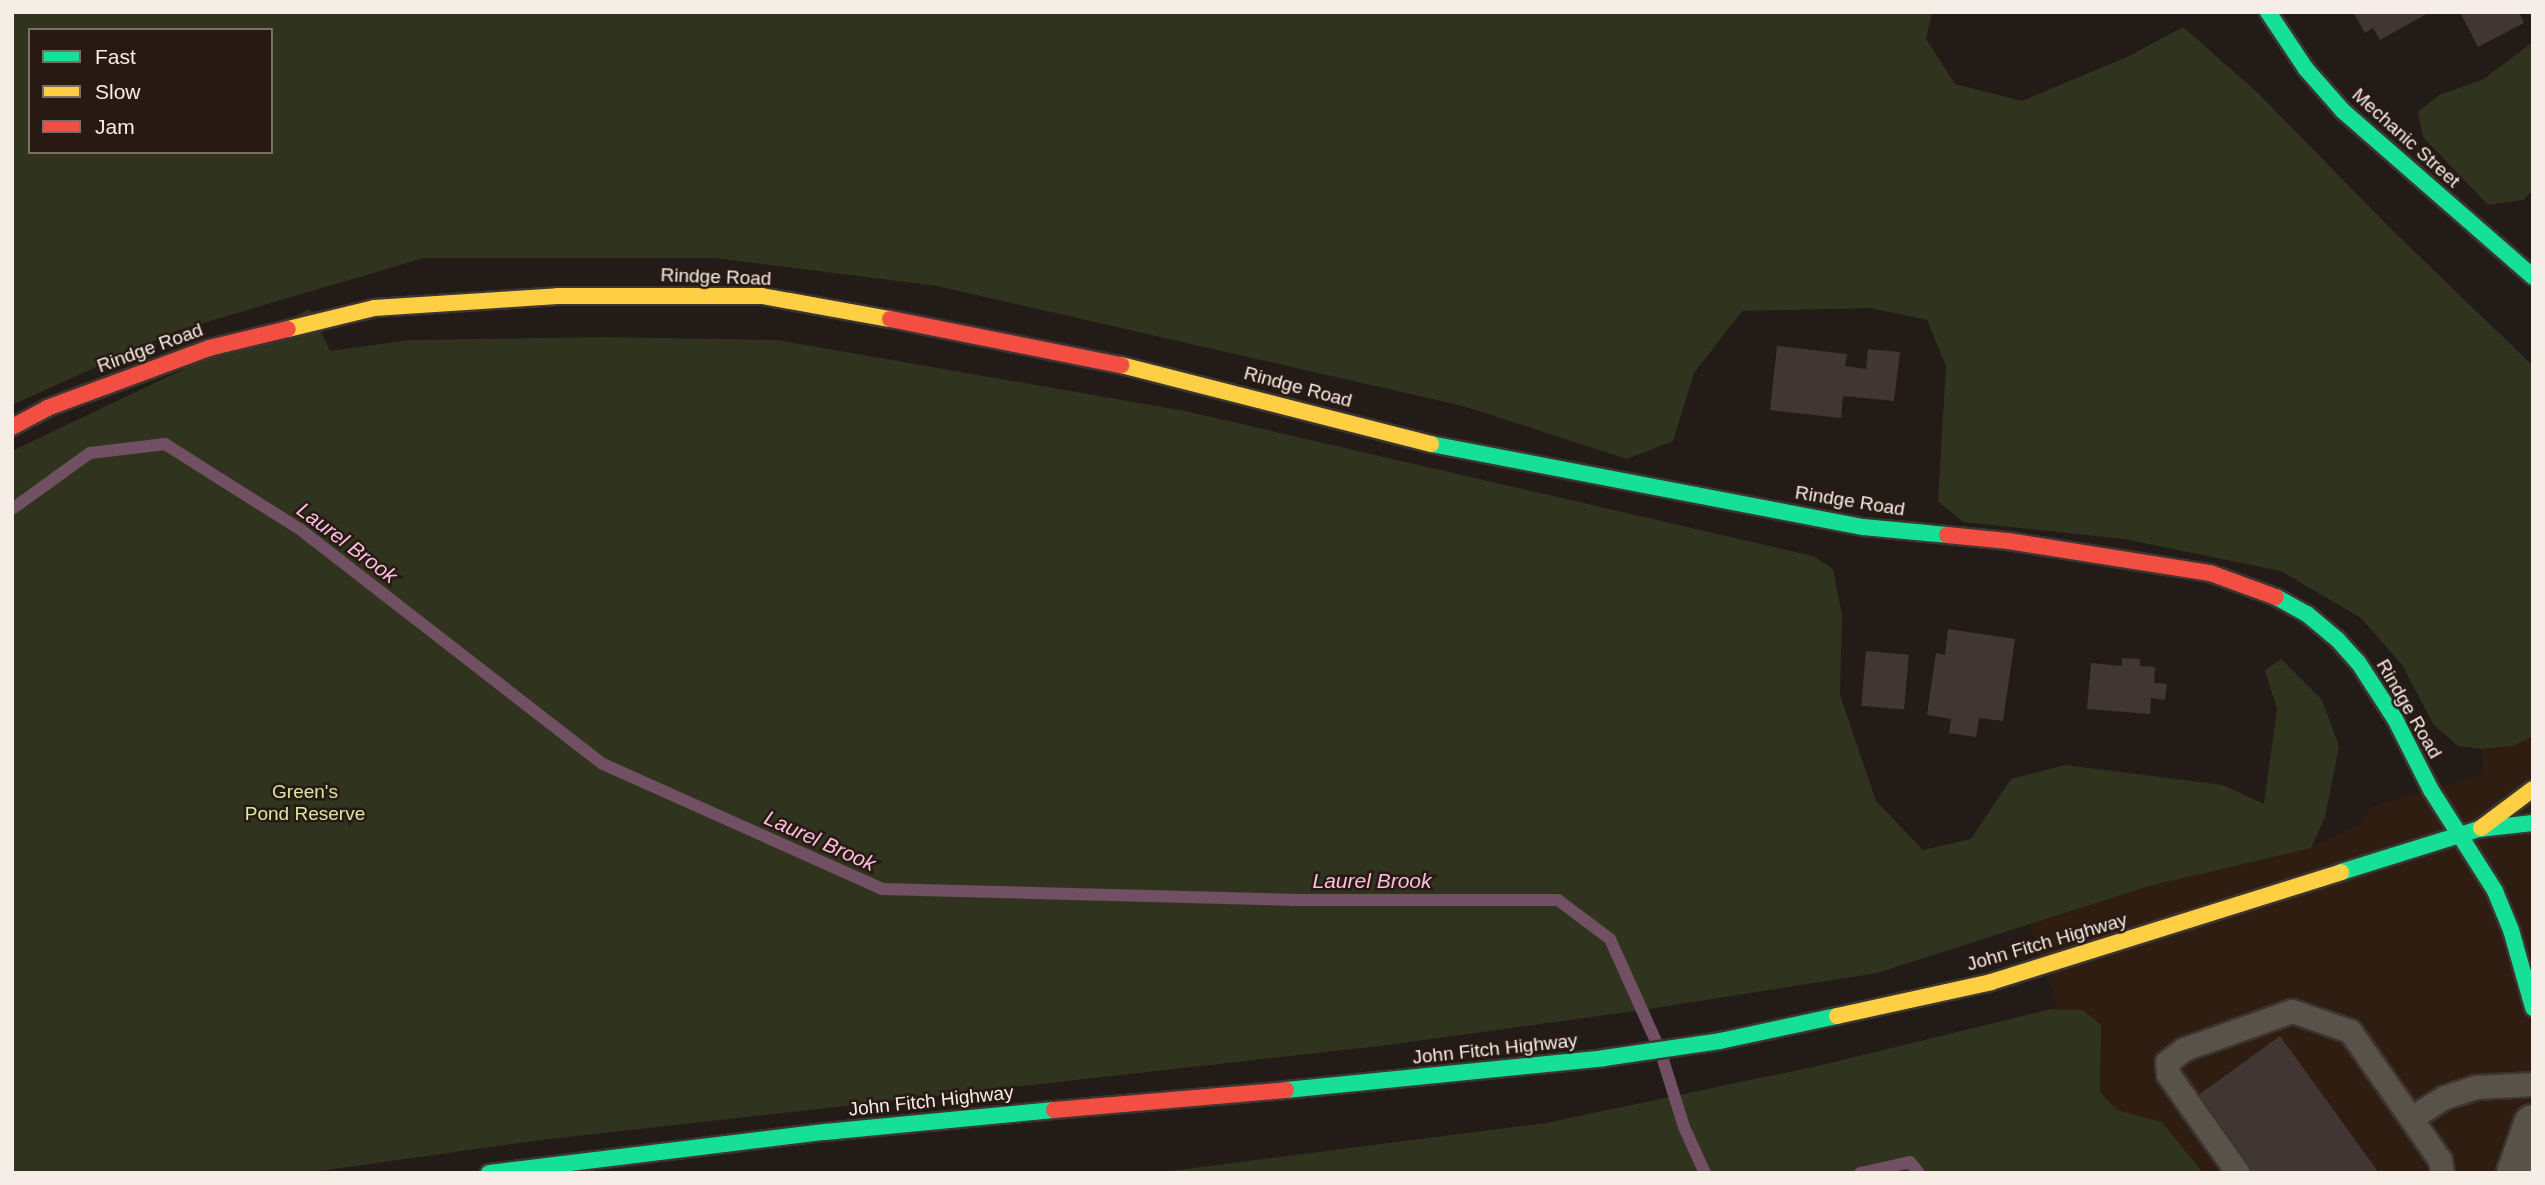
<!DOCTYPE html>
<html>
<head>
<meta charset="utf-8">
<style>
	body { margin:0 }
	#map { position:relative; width:2545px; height:1185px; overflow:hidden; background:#231b17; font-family:Helvetica,sans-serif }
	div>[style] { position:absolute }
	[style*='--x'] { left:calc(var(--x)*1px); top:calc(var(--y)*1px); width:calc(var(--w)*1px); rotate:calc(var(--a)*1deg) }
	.built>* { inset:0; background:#2f1d12 }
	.green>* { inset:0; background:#30341f }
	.stream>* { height:12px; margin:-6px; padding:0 6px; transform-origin:6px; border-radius:6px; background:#725063 }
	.building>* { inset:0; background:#423635; transform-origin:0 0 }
	.roads { filter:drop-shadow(2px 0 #3c3531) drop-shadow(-2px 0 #3c3531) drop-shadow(0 2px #3c3531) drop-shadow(0 -2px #3c3531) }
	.lane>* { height:23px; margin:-11.5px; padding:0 11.5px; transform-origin:11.5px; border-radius:11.5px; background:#585248 }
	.street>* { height:38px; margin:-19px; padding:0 19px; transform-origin:19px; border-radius:19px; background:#585248 }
	.fast>* { height:16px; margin:-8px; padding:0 8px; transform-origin:8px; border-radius:8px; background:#16e098 }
	.slow>* { height:16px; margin:-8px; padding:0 8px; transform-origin:8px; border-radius:8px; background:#ffcf43 }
	.jam>* { height:16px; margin:-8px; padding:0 8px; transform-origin:8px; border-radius:8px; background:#f24e42 }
	span { translate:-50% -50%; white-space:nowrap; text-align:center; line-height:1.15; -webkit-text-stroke:5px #281a12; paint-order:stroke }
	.street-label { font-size:19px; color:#f7ede7 }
	.park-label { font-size:19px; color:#d6e7a6 }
	.water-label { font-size:21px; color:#febee2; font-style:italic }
	.frame { position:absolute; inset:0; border:14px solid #f7ede7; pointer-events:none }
	.legend { position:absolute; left:28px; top:28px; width:245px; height:126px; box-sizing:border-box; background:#281a12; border:2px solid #7b6e67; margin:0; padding:9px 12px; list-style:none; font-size:21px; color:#f7ede7 }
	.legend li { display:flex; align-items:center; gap:14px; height:35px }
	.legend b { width:35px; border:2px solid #7b6e67 }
</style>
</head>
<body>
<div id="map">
	<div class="built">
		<i style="clip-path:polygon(2533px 736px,2533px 1173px,2203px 1173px,2162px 1122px,2117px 1110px,2100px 1091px,2101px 1025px,2083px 1010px,2051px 1009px,2058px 1007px,2030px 924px,2149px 886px,2311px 848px,2359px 824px,2371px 807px,2483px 774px,2482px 749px,2513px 746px)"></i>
	</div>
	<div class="green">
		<i style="clip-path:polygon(evenodd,12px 12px,1932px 12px,1926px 39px,1955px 84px,2022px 101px,2127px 57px,2183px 27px,2258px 93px,2390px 228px,2533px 366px,2533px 736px,2513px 746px,2482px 749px,2458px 746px,2433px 724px,2403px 666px,2361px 618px,2281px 571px,2124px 539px,1963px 522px,1938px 501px,1946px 366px,1927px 320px,1870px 308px,1742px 311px,1694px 373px,1673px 441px,1627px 459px,1463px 406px,937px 286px,714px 258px,424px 258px,176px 331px,12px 405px,12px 12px,30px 30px,271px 30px,271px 152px,30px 152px,30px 30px)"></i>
		<i style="clip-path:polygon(2533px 42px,2533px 190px,2523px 200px,2488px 205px,2423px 137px,2418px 112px,2439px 95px,2484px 79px)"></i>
		<i style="clip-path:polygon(310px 309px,330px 351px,410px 340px,603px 337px,777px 340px,1185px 411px,1813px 556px,1833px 569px,1842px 615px,1840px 695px,1876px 801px,1923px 850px,1971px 839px,2011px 779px,2065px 765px,2223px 785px,2264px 804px,2277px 709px,2265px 670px,2281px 659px,2322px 700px,2339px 746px,2325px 817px,2311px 848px,2149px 886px,1877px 973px,1642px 1010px,1380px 1046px,541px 1140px,305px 1173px,12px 1173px,12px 451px)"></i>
		<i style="clip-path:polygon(2051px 1009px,2083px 1010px,2101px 1025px,2100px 1092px,2117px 1110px,2162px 1122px,2203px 1173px,1154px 1173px,1546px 1123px,1822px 1065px)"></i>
	</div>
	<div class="stream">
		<i style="--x:12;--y:509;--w:96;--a:-35.7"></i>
		<i style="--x:90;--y:453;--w:76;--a:-6.8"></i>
		<i style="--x:165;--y:444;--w:161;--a:32.3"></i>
		<i style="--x:301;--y:530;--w:382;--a:37.8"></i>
		<i style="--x:603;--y:764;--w:306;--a:24.1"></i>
		<i style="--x:882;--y:889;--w:410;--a:1.5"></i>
		<i style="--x:1292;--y:900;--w:266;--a:0"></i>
		<i style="--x:1558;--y:900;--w:65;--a:36.9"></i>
		<i style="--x:1610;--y:939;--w:122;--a:65.8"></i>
		<i style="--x:1660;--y:1050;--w:81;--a:72.7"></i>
		<i style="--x:1684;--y:1127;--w:51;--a:65.5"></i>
		<i style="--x:1860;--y:1173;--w:51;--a:-12.4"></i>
		<i style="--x:1910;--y:1162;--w:14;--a:51"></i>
	</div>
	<div class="building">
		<i style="clip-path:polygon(2353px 12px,2430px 12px,2380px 40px,2373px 28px,2365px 33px)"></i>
		<i style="clip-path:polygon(2464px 12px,2519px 12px,2524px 23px,2478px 47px,2461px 14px)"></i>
		<i style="clip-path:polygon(1777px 346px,1847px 354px,1845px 366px,1866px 369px,1868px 349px,1900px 352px,1894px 401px,1843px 396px,1841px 418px,1770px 410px)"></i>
		<i style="clip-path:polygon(1948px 629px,2015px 639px,2003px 721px,1979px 718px,1976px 737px,1949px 733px,1951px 719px,1927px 715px,1936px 653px,1945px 655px)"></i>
		<i style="left:1866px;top:651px;width:43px;height:55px;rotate:5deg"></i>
		<i style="clip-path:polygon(2122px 658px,2140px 659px,2140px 666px,2155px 667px,2154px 683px,2167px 684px,2165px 700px,2151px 698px,2150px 714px,2087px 709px,2091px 663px,2122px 666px)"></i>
		<i style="clip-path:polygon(2280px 1036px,2379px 1173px,2252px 1173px,2197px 1096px)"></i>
	</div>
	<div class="roads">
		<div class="lane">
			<i style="--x:2411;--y:1118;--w:40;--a:-32"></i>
			<i style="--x:2445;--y:1097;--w:33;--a:-18"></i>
			<i style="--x:2476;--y:1087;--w:57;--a:-3"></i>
			<i style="--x:2238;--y:1173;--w:121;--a:-125.3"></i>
			<i style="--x:2168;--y:1074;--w:12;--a:-95"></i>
			<i style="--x:2167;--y:1062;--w:21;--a:-37"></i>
			<i style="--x:2184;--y:1049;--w:114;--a:-19.4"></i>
			<i style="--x:2292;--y:1011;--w:61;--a:19"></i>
			<i style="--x:2350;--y:1031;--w:157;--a:55.1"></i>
			<i style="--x:2440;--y:1160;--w:13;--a:81"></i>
		</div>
		<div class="street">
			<i style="--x:2516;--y:1173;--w:52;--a:-70.9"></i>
		</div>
		<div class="fast">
			<i style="--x:2268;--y:12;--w:69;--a:56.3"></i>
			<i style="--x:2306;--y:69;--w:56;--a:48.6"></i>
			<i style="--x:2343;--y:111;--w:252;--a:41.1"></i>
			<i style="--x:1431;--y:444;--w:440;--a:10.9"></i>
			<i style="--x:1863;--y:527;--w:84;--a:5.4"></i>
			<i style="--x:2276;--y:597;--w:35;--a:29"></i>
			<i style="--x:2307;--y:614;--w:39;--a:40"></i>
			<i style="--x:2337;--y:639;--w:31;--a:48"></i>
			<i style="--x:2358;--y:662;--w:68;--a:57"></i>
			<i style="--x:2395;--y:719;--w:80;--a:63.1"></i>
			<i style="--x:2431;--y:790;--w:120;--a:57.6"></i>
			<i style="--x:2495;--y:891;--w:42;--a:67.7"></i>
			<i style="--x:2511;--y:930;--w:81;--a:74.2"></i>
			<i style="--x:2341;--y:872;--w:145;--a:-17.3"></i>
			<i style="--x:2479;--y:829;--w:54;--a:-6.3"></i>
			<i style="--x:1286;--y:1090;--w:320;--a:-5.7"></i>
			<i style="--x:1604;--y:1058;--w:117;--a:-8.3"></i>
			<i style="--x:1720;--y:1041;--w:120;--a:-12.1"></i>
			<i style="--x:489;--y:1173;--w:338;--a:-7"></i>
			<i style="--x:825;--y:1132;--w:230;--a:-5.5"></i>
		</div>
		<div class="slow">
			<i style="--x:288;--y:329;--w:89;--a:-13.7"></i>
			<i style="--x:374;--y:308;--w:184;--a:-3.7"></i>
			<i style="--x:558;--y:296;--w:204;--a:0"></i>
			<i style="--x:762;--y:296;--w:130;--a:10.2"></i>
			<i style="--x:1121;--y:365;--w:320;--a:14.3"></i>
			<i style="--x:2481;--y:828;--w:65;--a:-36.9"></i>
			<i style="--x:1837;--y:1016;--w:158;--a:-12.4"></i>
			<i style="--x:1991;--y:982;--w:367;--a:-17.4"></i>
		</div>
		<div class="jam">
			<i style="--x:890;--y:319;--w:236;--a:11.3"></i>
			<i style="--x:12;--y:427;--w:40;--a:-28"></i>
			<i style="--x:47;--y:408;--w:173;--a:-20.3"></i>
			<i style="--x:209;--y:348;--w:81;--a:-13.5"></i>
			<i style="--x:1947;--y:535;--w:61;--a:5.6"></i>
			<i style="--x:2008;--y:541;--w:205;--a:9"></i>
			<i style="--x:2210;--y:573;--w:70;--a:20"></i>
			<i style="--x:1054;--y:1110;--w:233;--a:-4.9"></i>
		</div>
	</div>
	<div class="street-label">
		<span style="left:2406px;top:138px;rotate:42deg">Mechanic Street</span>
		<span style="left:716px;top:277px;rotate:2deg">Rindge Road</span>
		<span style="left:150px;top:348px;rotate:-20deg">Rindge Road</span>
		<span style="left:1298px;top:387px;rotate:15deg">Rindge Road</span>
		<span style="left:1850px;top:501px;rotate:9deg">Rindge Road</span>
		<span style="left:2409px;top:709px;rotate:60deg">Rindge Road</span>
		<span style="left:2047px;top:942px;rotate:-16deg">John Fitch Highway</span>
		<span style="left:1495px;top:1049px;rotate:-6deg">John Fitch Highway</span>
		<span style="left:931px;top:1101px;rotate:-6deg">John Fitch Highway</span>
	</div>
	<div class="park-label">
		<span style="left:305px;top:803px">Green's<br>Pond Reserve</span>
	</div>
	<div class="water-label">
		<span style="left:347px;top:543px;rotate:37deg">Laurel Brook</span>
		<span style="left:820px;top:841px;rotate:24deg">Laurel Brook</span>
		<span style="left:1372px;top:881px">Laurel Brook</span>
	</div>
	<div class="frame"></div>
	<ul class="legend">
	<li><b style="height:9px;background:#16e098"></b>Fast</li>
	<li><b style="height:9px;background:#ffcf43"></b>Slow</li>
	<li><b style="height:9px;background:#f24e42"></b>Jam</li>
	</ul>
</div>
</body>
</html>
